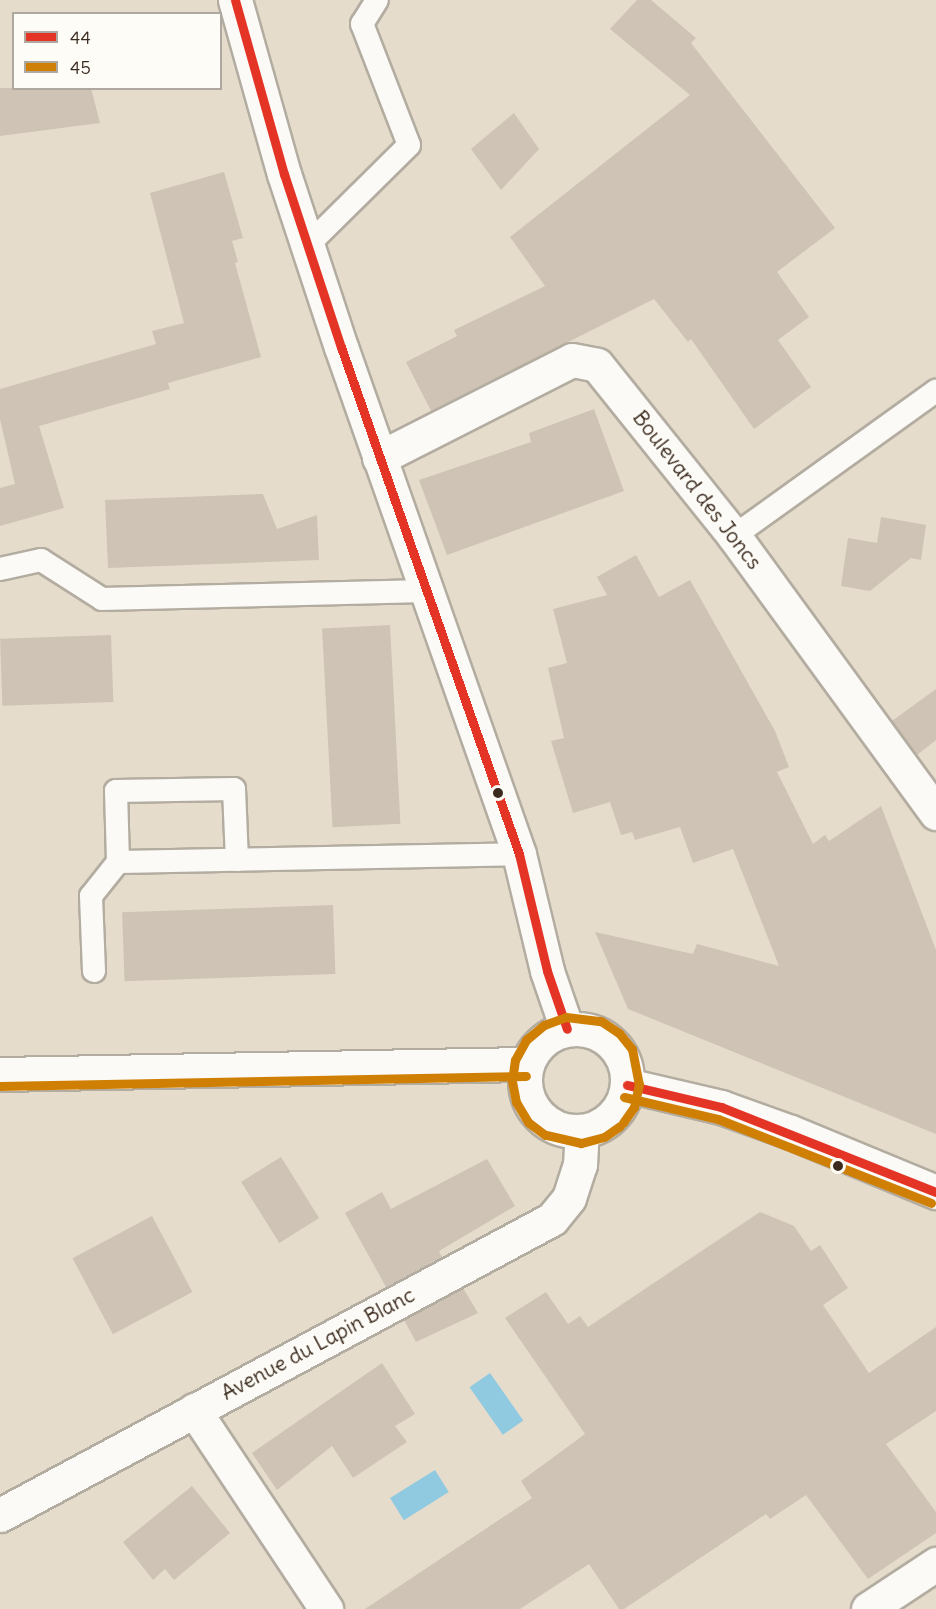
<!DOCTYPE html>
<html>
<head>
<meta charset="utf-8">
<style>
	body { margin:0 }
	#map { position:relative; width:936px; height:1609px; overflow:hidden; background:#e6dccc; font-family:Delius,sans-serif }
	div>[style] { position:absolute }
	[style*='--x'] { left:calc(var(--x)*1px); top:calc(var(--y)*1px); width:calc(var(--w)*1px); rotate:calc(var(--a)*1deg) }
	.water>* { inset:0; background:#90cae0; transform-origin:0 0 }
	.building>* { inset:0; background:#cec3b5; transform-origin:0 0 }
	.roads { filter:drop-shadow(2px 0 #b3aca0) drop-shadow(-2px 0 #b3aca0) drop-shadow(0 2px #b3aca0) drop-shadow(0 -2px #b3aca0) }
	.service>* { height:22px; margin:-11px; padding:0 11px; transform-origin:11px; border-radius:11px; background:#fbfaf7 }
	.minor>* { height:33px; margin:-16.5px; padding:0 16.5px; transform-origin:16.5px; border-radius:16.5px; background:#fbfaf7 }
	.tertiary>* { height:33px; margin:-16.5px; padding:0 16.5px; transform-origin:16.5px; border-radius:16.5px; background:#fbfaf7 }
	.tertiary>.ring { margin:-16.5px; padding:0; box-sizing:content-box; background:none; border:33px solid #fbfaf7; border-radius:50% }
	.bus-1>* { height:9px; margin:-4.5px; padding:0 4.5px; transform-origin:4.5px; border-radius:4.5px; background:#e43426 }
	.bus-2>* { height:9px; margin:-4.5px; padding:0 4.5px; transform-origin:4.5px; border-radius:4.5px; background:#cf7f04 }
	.dots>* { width:16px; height:16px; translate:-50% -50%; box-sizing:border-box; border:3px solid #fdfcf7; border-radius:50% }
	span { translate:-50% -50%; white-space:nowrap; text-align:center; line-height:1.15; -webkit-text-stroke:5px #fdfcf7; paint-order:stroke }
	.street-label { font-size:21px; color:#3b2a1e }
	.legend { position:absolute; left:12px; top:12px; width:210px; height:78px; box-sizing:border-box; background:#fdfcf7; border:2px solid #afa8a0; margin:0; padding:8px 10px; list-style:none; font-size:18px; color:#3b2a1e }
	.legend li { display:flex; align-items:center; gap:12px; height:30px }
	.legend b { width:30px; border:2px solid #afa8a0 }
</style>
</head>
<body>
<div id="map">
	<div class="water">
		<i style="left:490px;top:1373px;width:58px;height:25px;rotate:55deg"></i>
		<i style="left:435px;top:1470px;width:26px;height:53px;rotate:58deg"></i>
	</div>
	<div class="building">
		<i style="clip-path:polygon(637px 0,651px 0,696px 38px,691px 43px,835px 228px,777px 272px,809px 317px,778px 340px,811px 387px,754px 429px,691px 339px,688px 342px,654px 299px,431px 411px,406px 362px,457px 336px,454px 330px,545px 286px,510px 237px,690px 95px,610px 29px)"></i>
		<i style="clip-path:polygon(0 88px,91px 88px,100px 123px,0 136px)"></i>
		<i style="clip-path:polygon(514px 113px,539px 149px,501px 190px,471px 149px)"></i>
		<i style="clip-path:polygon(224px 172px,243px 238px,232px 241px,238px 262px,235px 263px,261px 357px,168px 383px,170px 389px,39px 426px,64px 508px,0 526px,0 488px,15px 484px,0 419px,0 389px,156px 344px,152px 331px,184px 323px,150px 193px)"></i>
		<i style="clip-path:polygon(594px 409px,624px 491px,447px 555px,419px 480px,531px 442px,529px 433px)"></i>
		<i style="clip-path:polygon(263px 494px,277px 529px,317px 515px,319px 560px,108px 568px,105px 500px)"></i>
		<i style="clip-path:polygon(881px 517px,926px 525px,921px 560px,911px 558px,870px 591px,841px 586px,848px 538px,877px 543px)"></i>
		<i style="clip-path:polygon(636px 555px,659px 597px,690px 580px,775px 731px,789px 767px,777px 772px,813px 844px,825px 835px,829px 841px,881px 806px,936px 950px,936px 1134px,628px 1009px,595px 932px,693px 954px,697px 944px,779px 966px,733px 849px,693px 863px,680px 827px,635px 840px,632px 832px,621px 835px,610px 802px,573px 813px,551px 741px,564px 738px,548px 668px,567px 663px,553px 609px,607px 595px,597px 577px)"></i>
		<i style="left:390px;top:625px;width:199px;height:68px;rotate:87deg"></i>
		<i style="left:111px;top:635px;width:67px;height:111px;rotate:88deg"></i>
		<i style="clip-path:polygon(936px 689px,936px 740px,917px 755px,892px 721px)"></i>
		<i style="left:333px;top:905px;width:69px;height:211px;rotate:88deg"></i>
		<i style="left:281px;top:1157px;width:72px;height:47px;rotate:58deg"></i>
		<i style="clip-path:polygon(487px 1159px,515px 1206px,439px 1251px,442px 1257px,386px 1287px,345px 1213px,382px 1192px,391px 1209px)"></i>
		<i style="clip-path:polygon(760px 1212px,794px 1226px,811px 1251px,820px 1245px,848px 1288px,823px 1305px,869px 1373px,936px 1327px,936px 1411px,886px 1444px,936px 1512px,936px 1533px,868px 1579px,806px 1495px,770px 1519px,766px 1514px,624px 1609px,619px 1609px,589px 1564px,520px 1609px,365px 1609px,532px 1498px,521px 1481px,585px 1434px,505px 1318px,546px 1292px,568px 1324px,580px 1316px,588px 1327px)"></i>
		<i style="left:152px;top:1216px;width:86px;height:90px;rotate:62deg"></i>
		<i style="clip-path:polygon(463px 1288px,478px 1313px,416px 1342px,404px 1320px)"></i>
		<i style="clip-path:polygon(382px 1363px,415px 1414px,395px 1426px,407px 1442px,353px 1478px,332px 1446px,277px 1490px,252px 1453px)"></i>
		<i style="clip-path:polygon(192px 1486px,230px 1533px,174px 1580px,165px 1569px,153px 1580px,123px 1542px)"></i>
	</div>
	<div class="roads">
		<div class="service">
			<i style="--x:308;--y:245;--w:142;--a:-44.7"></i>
			<i style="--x:409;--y:145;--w:130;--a:-111.2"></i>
			<i style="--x:362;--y:24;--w:28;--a:-58"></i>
			<i style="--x:734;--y:536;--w:249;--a:-35.7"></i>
			<i style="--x:0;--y:569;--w:42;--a:-12.4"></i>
			<i style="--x:41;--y:560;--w:72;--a:32.6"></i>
			<i style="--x:102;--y:599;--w:323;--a:-1.4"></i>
			<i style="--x:118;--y:862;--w:71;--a:-91.6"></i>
			<i style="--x:116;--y:791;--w:118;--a:-1"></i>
			<i style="--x:234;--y:789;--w:71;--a:87.6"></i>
			<i style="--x:94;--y:971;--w:75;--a:-92.3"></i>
			<i style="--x:91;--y:896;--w:43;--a:-51.5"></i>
			<i style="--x:118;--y:862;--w:401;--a:-1.1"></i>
		</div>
		<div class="minor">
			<i style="--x:235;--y:0;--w:181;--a:74.3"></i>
			<i style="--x:284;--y:174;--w:182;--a:71.8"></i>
			<i style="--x:341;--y:347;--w:537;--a:70.65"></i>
			<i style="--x:519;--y:854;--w:120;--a:76.5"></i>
			<i style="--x:547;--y:971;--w:61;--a:71"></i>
			<i style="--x:379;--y:458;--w:216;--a:-26.9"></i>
			<i style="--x:572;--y:360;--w:25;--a:11"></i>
			<i style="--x:597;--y:365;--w:219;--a:51.3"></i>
			<i style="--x:734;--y:536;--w:343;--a:53.9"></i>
			<i style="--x:194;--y:1410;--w:239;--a:56.4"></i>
			<i style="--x:0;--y:1515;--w:626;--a:-28.2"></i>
			<i style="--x:552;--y:1219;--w:27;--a:-51"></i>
			<i style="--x:569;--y:1198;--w:35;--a:-72"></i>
			<i style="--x:580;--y:1165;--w:34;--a:-87"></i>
			<i style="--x:868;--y:1609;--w:82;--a:-33.5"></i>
		</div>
		<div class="tertiary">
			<i class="ring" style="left:525px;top:1029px;width:69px;height:69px"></i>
			<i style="--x:0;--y:1074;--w:526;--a:-1.09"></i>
			<i style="--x:627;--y:1085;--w:97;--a:13.2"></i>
			<i style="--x:721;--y:1107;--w:74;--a:19.7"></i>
			<i style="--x:791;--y:1132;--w:157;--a:22.5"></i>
		</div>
	</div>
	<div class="bus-1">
		<i style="--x:235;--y:0;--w:181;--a:74.3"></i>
		<i style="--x:284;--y:174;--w:182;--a:71.8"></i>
		<i style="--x:341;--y:347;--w:537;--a:70.65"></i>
		<i style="--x:519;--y:854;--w:120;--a:76.5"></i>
		<i style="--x:547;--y:971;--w:61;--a:71"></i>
		<i style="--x:627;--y:1085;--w:97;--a:13.2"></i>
		<i style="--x:721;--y:1107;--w:231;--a:21.6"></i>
	</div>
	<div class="bus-2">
		<i style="--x:0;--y:1086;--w:526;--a:-1.09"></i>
		<i style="--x:624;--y:1097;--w:97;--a:13.2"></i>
		<i style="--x:718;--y:1119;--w:229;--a:21.5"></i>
		<i style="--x:620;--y:1126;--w:19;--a:145"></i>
		<i style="--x:604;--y:1137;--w:24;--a:165"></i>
		<i style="--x:581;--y:1143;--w:37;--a:-167"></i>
		<i style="--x:545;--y:1135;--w:21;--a:-143"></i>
		<i style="--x:528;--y:1122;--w:23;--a:-121"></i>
		<i style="--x:516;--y:1102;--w:21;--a:-101"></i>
		<i style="--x:512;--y:1081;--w:21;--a:-82"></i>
		<i style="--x:515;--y:1060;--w:23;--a:-61"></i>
		<i style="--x:526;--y:1040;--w:23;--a:-40"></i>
		<i style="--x:544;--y:1025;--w:23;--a:-20"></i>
		<i style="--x:566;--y:1017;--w:35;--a:7"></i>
		<i style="--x:601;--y:1021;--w:22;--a:34"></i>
		<i style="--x:619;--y:1033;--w:21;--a:51"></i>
		<i style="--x:632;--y:1049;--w:36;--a:79"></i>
		<i style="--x:639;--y:1084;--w:24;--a:102"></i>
		<i style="--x:634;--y:1107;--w:19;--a:125"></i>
	</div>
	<div class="dots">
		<i style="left:498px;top:793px;background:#3b2a1e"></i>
		<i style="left:838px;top:1166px;background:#3b2a1e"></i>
	</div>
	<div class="street-label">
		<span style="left:697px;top:490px;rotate:52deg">Boulevard des Joncs</span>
		<span style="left:318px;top:1344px;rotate:-28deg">Avenue du Lapin Blanc</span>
	</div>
	<ul class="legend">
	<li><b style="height:8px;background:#e43426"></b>44</li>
	<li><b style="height:8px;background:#cf7f04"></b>45</li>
	</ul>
</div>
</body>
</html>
